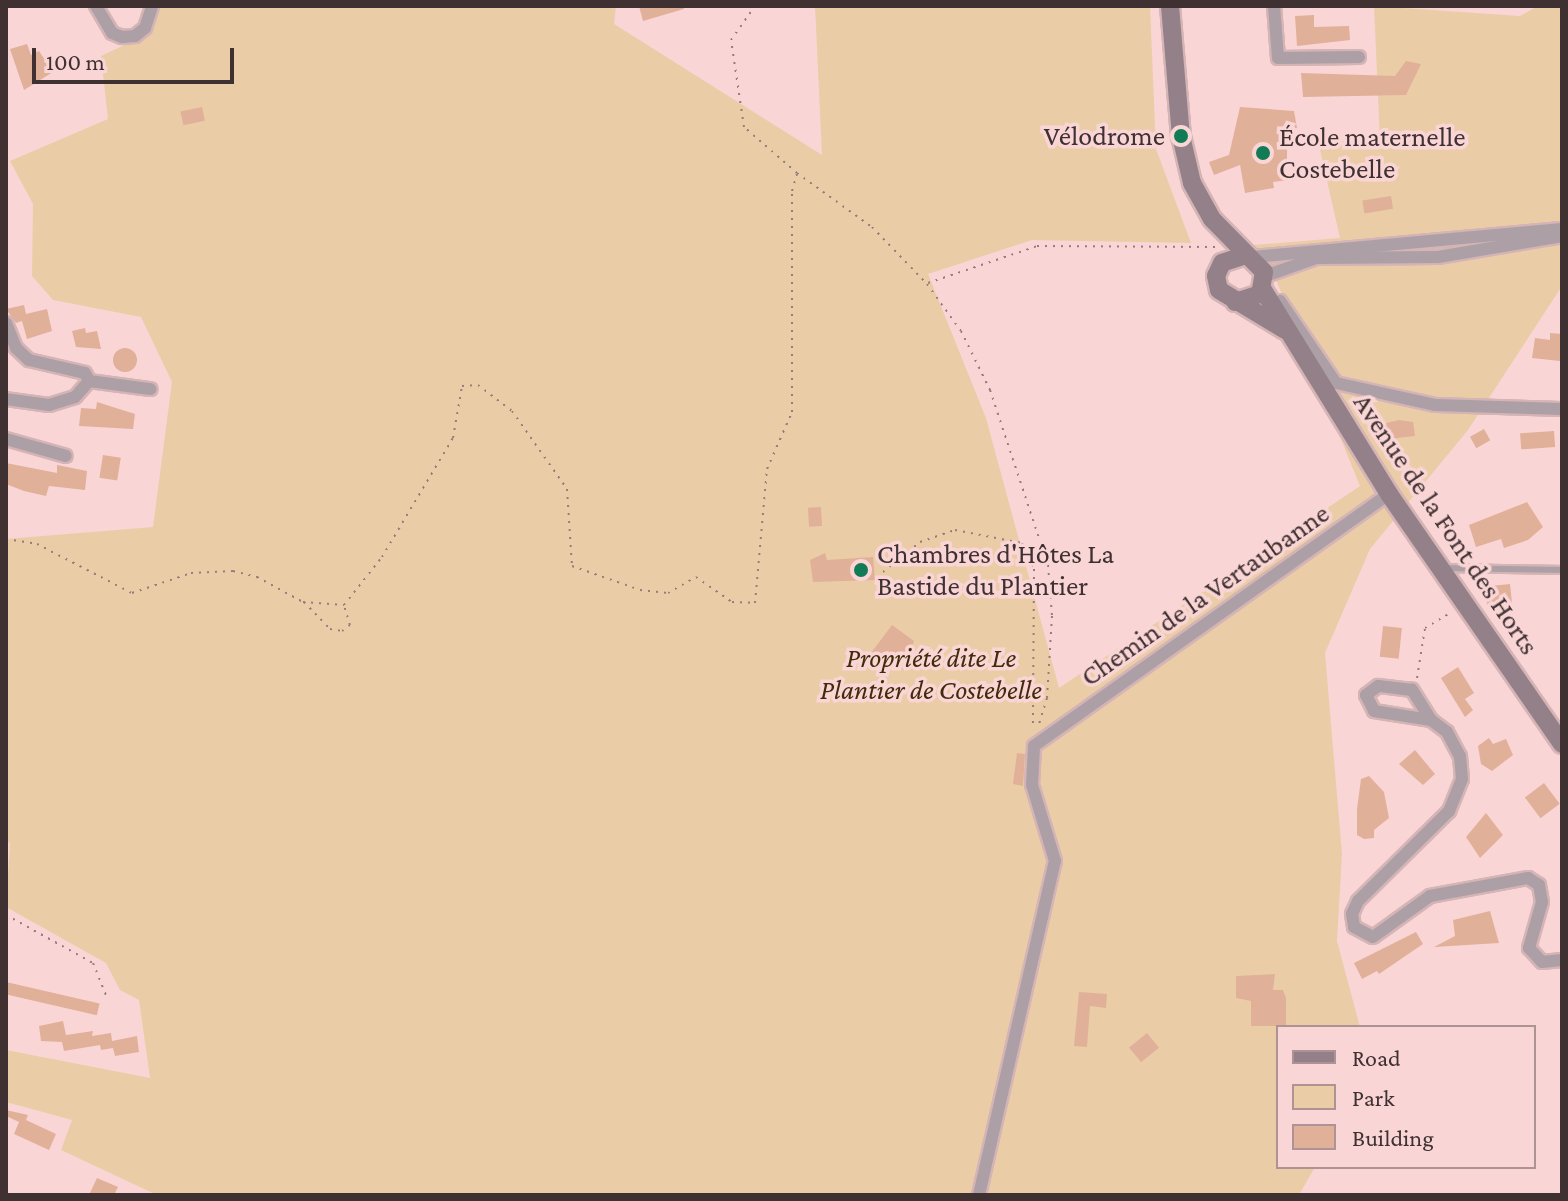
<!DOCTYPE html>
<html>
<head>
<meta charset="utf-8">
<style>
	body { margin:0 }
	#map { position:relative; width:1568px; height:1201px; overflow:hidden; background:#fad5d6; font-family:"Crimson Pro",serif }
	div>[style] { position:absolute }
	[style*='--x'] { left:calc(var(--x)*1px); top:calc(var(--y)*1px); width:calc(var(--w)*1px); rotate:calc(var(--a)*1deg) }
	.green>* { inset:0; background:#eacda6 }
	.building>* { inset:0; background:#e1b099; transform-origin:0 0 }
	.round { border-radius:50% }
	.path>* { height:2px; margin-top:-1px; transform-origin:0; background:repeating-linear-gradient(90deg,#967d7d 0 2px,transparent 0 8px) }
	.roads { filter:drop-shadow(2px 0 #d5b4b5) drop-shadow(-2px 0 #d5b4b5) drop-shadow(0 2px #d5b4b5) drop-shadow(0 -2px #d5b4b5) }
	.lane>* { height:6px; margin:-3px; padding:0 3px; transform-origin:3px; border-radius:3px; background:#ad9fa6 }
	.street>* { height:12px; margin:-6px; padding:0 6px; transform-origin:6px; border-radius:6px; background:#ad9fa6 }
	.secondary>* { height:18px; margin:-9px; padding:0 9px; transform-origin:9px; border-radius:9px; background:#948089 }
	.dots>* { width:22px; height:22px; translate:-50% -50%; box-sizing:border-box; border:4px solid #fad5d6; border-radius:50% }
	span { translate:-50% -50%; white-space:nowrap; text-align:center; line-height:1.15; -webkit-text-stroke:7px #fad5d6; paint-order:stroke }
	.poi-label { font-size:28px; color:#3f3131 }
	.right { translate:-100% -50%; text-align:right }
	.left { translate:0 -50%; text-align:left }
	.street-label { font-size:28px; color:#3f3131 }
	.park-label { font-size:28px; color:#412c09; font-style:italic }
	.frame { position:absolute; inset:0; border:8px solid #3f3131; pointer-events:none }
	.legend { position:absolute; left:1276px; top:1025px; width:260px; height:144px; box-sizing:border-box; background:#fad5d6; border:2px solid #af9394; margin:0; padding:10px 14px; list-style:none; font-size:24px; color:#3f3131 }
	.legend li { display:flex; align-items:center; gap:16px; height:40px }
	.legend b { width:40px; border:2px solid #af9394 }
	.scale { position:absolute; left:32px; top:48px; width:202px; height:36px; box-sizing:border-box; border:4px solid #3f3131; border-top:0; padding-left:10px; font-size:24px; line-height:28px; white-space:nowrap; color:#3f3131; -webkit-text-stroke:6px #fad5d6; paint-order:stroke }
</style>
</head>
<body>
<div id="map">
	<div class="green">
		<i style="clip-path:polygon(155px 6px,616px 6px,614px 24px,822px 155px,815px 6px,1150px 6px,1156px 149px,1191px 243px,1032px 240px,928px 274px,986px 418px,1059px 688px,1360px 486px,1274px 275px,1254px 245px,1340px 238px,1318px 141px,1380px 141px,1374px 6px,1520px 16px,1538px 6px,1562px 6px,1562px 286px,1468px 430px,1370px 549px,1325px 653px,1342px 854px,1337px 941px,1360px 1027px,1278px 1027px,1278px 1167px,1315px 1167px,1299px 1195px,157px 1195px,61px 1150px,72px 1120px,6px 1102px,6px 1050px,150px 1078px,139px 1000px,120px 990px,106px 963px,6px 907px,10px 843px,6px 841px,6px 539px,153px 527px,172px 382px,141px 317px,53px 300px,32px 276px,33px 204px,10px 161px,108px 119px,101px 56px,146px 35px)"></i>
	</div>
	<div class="building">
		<i style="clip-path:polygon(639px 6px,684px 6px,684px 9px,643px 21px)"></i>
		<i style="clip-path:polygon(1314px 15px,1314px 27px,1349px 26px,1350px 40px,1297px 46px,1295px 16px)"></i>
		<i style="clip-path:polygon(27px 44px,31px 55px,39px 51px,53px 72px,24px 90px,10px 49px)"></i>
		<i style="clip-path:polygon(1406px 61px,1421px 64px,1406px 95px,1303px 97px,1301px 73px,1395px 76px)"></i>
		<i style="left:202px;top:107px;width:14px;height:22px;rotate:78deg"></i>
		<i style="clip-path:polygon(1240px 107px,1294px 111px,1297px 128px,1290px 129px,1293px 145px,1287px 146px,1287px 180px,1273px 182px,1274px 188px,1245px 193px,1240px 165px,1214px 175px,1209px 162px,1229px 155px)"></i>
		<i style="left:1391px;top:196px;width:13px;height:29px;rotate:81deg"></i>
		<i style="clip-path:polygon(24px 305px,26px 314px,47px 309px,52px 331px,27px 339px,22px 321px,16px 323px,6px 309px)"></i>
		<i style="clip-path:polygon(85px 328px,86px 333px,97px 331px,101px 349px,76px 347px,72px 331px)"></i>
		<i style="clip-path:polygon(1550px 333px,1562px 334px,1560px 361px,1532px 358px,1535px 338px,1550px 340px)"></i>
		<i class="round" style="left:113px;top:348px;width:24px;height:24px"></i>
		<i style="clip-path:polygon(97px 402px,135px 414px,133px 429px,79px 426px,81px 408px,96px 409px)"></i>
		<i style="clip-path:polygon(1399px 420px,1413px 422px,1415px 436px,1379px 440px,1378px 425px)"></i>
		<i style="left:1484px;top:429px;width:13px;height:16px;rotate:61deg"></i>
		<i style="left:1554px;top:431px;width:16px;height:34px;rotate:86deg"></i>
		<i style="left:103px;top:455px;width:18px;height:23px;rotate:9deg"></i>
		<i style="clip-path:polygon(6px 463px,57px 473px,57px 465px,87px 471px,85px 490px,49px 486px,46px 496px,24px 491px,6px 484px)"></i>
		<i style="clip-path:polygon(1527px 502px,1543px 527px,1528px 540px,1504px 548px,1501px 539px,1476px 547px,1469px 525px)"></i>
		<i style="left:821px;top:507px;width:19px;height:13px;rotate:87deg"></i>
		<i style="clip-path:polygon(825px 553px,827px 560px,873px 557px,875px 580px,813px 582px,810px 560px)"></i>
		<i style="left:1510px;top:584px;width:19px;height:25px;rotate:84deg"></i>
		<i style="clip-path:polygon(892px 625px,914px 641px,904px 665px,899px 662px,894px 669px,871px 653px)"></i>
		<i style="left:1383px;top:626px;width:19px;height:31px;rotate:6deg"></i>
		<i style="clip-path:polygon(1458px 667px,1474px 693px,1459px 703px,1465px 699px,1473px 710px,1465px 717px,1441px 678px)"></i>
		<i style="clip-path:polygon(1489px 738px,1493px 744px,1506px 739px,1513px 755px,1492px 771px,1481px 764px,1478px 746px)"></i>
		<i style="clip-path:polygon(1415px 750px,1435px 774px,1423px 785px,1399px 764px)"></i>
		<i style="clip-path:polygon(1017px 753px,1025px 754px,1023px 786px,1013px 784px)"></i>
		<i style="clip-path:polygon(1369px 776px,1384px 792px,1389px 818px,1374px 830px,1374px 838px,1364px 839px,1357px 835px,1357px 809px,1361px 779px)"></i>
		<i style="left:1544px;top:783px;width:26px;height:24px;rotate:53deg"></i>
		<i style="clip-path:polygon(1486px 813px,1503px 835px,1480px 858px,1466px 837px)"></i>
		<i style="clip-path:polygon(1490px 911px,1499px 943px,1434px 947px,1455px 936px,1453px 920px)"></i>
		<i style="clip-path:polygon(1416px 932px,1423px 944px,1379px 974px,1377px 971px,1362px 979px,1354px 963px)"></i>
		<i style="clip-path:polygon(1275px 974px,1273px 990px,1283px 990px,1286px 998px,1286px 1026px,1251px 1026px,1251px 1001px,1236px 998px,1236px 976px)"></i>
		<i style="left:6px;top:982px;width:96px;height:12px;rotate:13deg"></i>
		<i style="clip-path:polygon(1079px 992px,1107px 994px,1106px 1008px,1090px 1006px,1087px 1047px,1074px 1046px)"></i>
		<i style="clip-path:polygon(63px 1021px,66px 1035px,93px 1031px,92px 1036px,111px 1033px,112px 1041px,137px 1036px,139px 1052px,115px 1056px,113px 1048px,101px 1050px,100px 1045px,64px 1051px,62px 1042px,41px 1041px,39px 1026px)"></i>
		<i style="left:1147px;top:1033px;width:19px;height:23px;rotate:51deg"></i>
		<i style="clip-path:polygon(6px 1110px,28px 1115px,26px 1120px,56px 1134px,49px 1150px,14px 1134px,19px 1122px,6px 1116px)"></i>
		<i style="clip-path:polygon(97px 1178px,118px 1187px,114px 1195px,89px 1195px)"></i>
	</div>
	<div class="path">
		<i style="--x:797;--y:173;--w:92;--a:35.8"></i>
		<i style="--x:872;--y:227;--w:79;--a:46"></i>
		<i style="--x:927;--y:284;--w:58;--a:54.1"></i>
		<i style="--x:961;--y:331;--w:66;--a:63.8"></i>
		<i style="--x:990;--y:390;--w:184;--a:71.7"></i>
		<i style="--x:1048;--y:565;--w:51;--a:85.5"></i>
		<i style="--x:1052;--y:616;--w:82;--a:93.5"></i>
		<i style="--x:1047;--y:698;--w:28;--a:107"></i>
		<i style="--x:928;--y:283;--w:115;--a:-18.7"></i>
		<i style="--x:1037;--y:246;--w:178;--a:0.3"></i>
		<i style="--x:6;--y:539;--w:31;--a:9"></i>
		<i style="--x:37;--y:544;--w:107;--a:27.3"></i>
		<i style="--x:132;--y:593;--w:62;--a:-18.7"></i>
		<i style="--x:191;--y:573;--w:42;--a:-2.7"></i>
		<i style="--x:233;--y:571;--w:25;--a:14"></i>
		<i style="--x:257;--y:577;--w:52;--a:28.5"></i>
		<i style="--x:303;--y:602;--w:41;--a:4.2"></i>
		<i style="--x:344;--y:605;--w:61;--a:-51.6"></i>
		<i style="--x:382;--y:557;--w:139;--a:-59.2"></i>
		<i style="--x:453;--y:438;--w:53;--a:-80.2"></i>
		<i style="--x:462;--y:386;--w:16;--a:-4"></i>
		<i style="--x:478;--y:385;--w:43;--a:37.4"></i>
		<i style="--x:512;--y:411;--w:95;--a:54.8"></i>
		<i style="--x:567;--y:489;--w:77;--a:86.3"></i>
		<i style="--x:572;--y:566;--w:72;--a:19.4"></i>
		<i style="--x:640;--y:590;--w:28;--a:6"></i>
		<i style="--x:668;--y:593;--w:32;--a:-30"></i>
		<i style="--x:696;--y:577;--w:44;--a:34.8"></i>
		<i style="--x:732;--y:602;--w:23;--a:2"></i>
		<i style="--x:755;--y:603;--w:135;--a:-84.9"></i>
		<i style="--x:767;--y:469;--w:62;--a:-66.3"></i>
		<i style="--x:792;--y:412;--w:221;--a:-90"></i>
		<i style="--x:792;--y:191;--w:19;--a:-74"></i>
		<i style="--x:797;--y:173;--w:70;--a:-139"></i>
		<i style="--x:744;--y:127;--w:88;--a:-98.5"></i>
		<i style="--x:731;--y:40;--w:42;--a:-54.8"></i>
		<i style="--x:883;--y:572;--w:48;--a:-39"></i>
		<i style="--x:920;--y:542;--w:37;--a:-19"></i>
		<i style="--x:955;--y:530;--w:68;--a:11"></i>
		<i style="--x:1022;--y:543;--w:29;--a:65"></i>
		<i style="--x:1034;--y:569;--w:160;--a:90.4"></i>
		<i style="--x:304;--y:602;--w:37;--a:46"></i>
		<i style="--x:330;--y:629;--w:12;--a:9"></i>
		<i style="--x:342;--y:631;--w:10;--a:-37"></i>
		<i style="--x:350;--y:625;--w:21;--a:-107"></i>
		<i style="--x:1417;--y:678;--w:51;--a:-80.9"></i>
		<i style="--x:1425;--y:628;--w:31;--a:-31"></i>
		<i style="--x:6;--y:915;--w:99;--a:28.9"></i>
		<i style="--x:93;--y:963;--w:37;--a:68"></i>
	</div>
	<div class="roads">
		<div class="lane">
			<i style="--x:1445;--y:568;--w:117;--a:1"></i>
		</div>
		<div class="street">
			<i style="--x:96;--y:6;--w:31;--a:59"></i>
			<i style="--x:112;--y:33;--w:11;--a:22"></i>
			<i style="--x:122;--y:37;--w:13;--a:-4"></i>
			<i style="--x:135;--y:36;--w:13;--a:-39"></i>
			<i style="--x:145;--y:28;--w:23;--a:-72"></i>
			<i style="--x:1274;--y:6;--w:52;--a:85.6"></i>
			<i style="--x:1278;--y:58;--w:81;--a:-0.7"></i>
			<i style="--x:1253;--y:257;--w:310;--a:-5.2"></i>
			<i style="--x:1265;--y:276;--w:54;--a:-19.4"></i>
			<i style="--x:1316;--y:258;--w:122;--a:-0.5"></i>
			<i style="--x:1438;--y:257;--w:126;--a:-9.6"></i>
			<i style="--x:1280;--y:301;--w:99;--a:55.7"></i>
			<i style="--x:1336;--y:383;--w:101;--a:12.5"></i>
			<i style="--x:1435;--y:405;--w:127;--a:1.8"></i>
			<i style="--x:6;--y:323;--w:27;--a:68"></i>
			<i style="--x:16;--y:348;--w:18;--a:43"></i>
			<i style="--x:29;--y:360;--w:57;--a:13.1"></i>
			<i style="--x:85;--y:373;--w:9;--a:63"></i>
			<i style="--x:89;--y:381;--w:21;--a:131"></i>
			<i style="--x:75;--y:397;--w:27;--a:163"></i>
			<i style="--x:49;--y:405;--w:43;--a:-172.1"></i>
			<i style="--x:89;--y:381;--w:62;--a:7.5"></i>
			<i style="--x:6;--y:439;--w:62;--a:15.8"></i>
			<i style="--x:1431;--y:720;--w:36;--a:-122"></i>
			<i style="--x:1412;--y:690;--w:34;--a:-173"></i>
			<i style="--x:1378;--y:686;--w:15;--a:143"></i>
			<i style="--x:1366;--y:695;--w:18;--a:63"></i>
			<i style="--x:1374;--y:711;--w:58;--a:9"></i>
			<i style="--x:1431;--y:720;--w:20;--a:37"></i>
			<i style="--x:1447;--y:732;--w:27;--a:62"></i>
			<i style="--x:1460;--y:756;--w:23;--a:85"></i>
			<i style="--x:1462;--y:779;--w:35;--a:112"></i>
			<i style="--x:1449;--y:811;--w:128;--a:135.3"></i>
			<i style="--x:1358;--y:901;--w:14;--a:115"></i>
			<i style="--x:1352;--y:914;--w:13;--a:81"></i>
			<i style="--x:1354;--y:927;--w:21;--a:28"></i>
			<i style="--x:1373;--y:937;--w:70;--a:-35.7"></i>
			<i style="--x:1430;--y:896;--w:100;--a:-10.4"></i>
			<i style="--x:1528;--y:878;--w:13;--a:32"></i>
			<i style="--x:1539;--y:885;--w:17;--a:80"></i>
			<i style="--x:1542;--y:902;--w:48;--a:105.8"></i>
			<i style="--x:1529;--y:948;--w:19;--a:47"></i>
			<i style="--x:1542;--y:962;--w:20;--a:-6"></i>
			<i style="--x:979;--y:1195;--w:343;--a:-77.2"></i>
			<i style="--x:1055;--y:861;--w:79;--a:-106.8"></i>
			<i style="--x:1032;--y:785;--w:39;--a:-87"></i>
			<i style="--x:1034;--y:746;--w:435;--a:-35.4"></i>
		</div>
		<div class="secondary">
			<i style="--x:1170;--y:6;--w:130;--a:85.2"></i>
			<i style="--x:1181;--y:136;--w:48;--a:76.8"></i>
			<i style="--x:1192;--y:183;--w:41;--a:60.9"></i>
			<i style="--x:1212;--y:219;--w:74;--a:45.5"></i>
			<i style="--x:1264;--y:272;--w:22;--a:100"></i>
			<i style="--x:1260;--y:294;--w:26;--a:162"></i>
			<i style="--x:1246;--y:255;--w:25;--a:162"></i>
			<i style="--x:1222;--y:263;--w:14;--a:115"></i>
			<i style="--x:1216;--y:276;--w:14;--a:78"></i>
			<i style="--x:1219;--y:290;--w:77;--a:31.2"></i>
			<i style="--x:1263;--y:290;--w:240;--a:58.3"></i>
			<i style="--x:1389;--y:494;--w:304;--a:55.3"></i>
		</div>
	</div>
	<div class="dots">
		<i style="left:1181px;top:136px;background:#117b55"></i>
		<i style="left:1263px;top:153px;background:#117b55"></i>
		<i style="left:861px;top:570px;background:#117b55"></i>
	</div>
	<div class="poi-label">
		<span class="right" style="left:1165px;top:136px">Vélodrome</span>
		<span class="left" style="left:1279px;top:153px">École maternelle<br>Costebelle</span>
		<span class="left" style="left:877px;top:570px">Chambres d'Hôtes La<br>Bastide du Plantier</span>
	</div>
	<div class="street-label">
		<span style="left:1446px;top:524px;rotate:56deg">Avenue de la Font des Horts</span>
		<span style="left:1205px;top:595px;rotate:-35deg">Chemin de la Vertaubanne</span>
	</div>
	<div class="park-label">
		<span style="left:931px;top:674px">Propriété dite Le<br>Plantier de Costebelle</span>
	</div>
	<div class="frame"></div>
	<ul class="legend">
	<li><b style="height:10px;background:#948089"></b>Road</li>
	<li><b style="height:22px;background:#eacda6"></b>Park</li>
	<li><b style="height:22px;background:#e1b099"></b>Building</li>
	</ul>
	<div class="scale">100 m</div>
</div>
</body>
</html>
